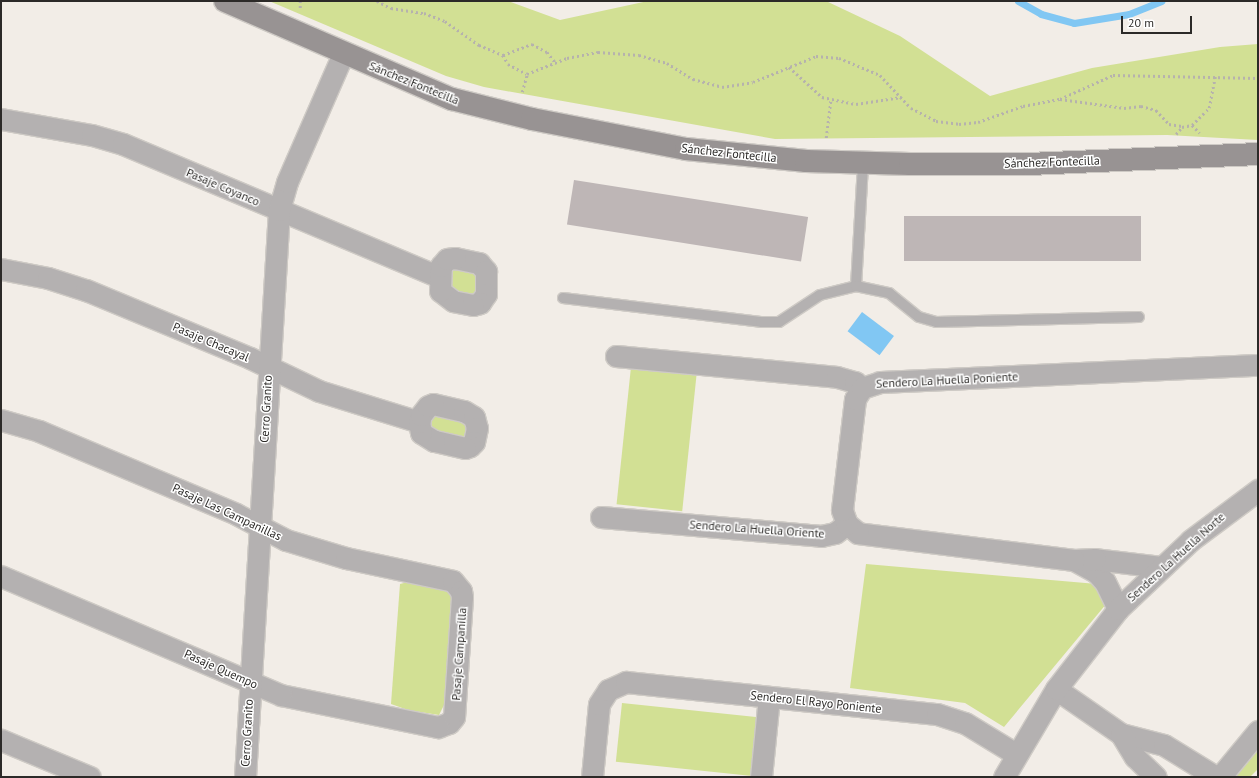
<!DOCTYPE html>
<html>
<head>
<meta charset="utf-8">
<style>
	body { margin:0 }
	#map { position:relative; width:1259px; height:778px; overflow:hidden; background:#f2ede7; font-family:"PT Sans",sans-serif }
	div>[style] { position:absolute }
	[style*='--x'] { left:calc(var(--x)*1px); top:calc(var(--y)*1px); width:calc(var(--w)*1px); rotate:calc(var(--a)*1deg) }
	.green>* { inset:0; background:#d2e094; transform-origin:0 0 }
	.water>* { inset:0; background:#81c7f3; transform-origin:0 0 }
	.stream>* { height:7px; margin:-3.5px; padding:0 3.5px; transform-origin:3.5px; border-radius:3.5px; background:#81c7f3 }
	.building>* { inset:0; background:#beb6b6; transform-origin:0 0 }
	.path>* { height:2.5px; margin-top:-1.25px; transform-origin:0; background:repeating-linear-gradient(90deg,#b6b2ad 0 2px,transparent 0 5px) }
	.roads { filter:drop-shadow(1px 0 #cecac5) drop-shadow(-1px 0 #cecac5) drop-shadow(0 1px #cecac5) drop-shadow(0 -1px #cecac5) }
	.lane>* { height:10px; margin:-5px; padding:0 5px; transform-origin:5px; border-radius:5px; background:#b4b1b1 }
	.street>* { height:21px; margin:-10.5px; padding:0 10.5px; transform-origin:10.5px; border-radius:10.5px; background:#b4b1b1 }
	.secondary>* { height:22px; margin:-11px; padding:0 11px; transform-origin:11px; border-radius:11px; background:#989393 }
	span { translate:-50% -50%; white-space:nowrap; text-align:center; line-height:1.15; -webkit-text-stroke:3px #fff; paint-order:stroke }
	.street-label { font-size:12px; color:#2c2a28 }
	.frame { position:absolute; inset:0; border:2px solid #2c2a28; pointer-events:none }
	.scale { position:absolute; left:1121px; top:16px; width:71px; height:18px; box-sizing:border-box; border:2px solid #2c2a28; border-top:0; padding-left:5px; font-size:12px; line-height:14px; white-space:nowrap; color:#2c2a28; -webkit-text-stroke:3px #fff; paint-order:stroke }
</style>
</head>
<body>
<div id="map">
	<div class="green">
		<i style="clip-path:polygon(269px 1px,508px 1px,560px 20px,648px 1px,826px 1px,900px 36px,990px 96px,1092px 68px,1220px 47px,1258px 44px,1258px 140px,1167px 135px,775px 139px,484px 87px,446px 76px)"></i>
		<i style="clip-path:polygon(446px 265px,476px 266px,477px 296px,449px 292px)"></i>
		<i style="left:631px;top:367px;width:66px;height:138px;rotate:6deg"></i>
		<i style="clip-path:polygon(435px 410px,469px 417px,470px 440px,429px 432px,426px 415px)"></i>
		<i style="clip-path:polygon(866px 564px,1097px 584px,1107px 603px,1004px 727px,965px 703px,850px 688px)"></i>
		<i style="clip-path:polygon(412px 581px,452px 591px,444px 705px,439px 715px,408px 710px,391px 704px,400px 584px)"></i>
		<i style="left:622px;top:703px;width:137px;height:59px;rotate:6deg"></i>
		<i style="clip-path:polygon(1258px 747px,1258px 769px,1250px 777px,1233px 777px)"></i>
	</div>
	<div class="water">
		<i style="left:862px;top:312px;width:40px;height:24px;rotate:37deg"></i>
	</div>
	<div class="stream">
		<i style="--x:1018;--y:1;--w:26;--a:29"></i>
		<i style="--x:1041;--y:14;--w:34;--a:15"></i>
		<i style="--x:1074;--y:23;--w:56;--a:-9.3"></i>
		<i style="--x:1129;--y:14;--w:35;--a:-22"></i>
	</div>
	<div class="building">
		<i style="left:574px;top:180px;width:237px;height:45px;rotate:9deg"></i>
		<i style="left:904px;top:216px;width:237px;height:45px"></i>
	</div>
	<div class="path">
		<i style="--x:377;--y:1;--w:16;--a:27"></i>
		<i style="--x:391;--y:8;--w:33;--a:9"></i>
		<i style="--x:424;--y:13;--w:22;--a:21"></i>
		<i style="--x:445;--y:21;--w:42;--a:35.2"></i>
		<i style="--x:479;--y:45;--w:26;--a:23"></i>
		<i style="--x:503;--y:55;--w:31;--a:-21"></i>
		<i style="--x:532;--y:44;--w:17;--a:28"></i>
		<i style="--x:547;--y:52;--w:14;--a:51"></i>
		<i style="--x:300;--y:8;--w:7;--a:-90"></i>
		<i style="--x:503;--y:55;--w:10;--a:61"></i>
		<i style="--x:508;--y:64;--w:21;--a:28"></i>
		<i style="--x:527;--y:74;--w:43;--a:-21.8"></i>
		<i style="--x:567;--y:58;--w:32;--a:-11"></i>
		<i style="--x:598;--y:52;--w:41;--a:4.2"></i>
		<i style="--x:639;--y:55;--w:29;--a:16"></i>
		<i style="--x:667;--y:63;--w:31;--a:32"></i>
		<i style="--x:693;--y:79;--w:30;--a:15"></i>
		<i style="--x:722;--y:87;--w:31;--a:-9"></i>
		<i style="--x:753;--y:82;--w:68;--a:-22.4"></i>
		<i style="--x:816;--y:56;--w:23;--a:5"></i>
		<i style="--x:839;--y:58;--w:44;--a:22.5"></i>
		<i style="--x:880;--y:75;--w:45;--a:46.8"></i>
		<i style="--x:911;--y:108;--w:28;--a:27"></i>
		<i style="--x:936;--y:121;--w:23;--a:7"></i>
		<i style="--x:959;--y:124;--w:19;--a:-6"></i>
		<i style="--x:978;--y:122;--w:48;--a:-19.6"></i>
		<i style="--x:1023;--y:106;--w:38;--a:-11"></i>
		<i style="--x:1060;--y:99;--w:65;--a:8"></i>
		<i style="--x:1124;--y:108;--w:17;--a:-7"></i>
		<i style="--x:1141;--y:106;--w:16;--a:15"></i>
		<i style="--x:1156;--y:110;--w:19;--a:47"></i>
		<i style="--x:1169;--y:124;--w:13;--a:9"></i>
		<i style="--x:789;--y:67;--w:45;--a:42.3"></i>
		<i style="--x:822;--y:97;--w:35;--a:12"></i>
		<i style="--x:856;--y:104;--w:46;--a:-8.8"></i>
		<i style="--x:522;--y:92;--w:19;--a:-74"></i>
		<i style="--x:1060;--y:99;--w:58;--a:-24.4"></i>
		<i style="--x:1113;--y:75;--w:145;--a:1.2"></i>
		<i style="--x:1192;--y:125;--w:24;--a:-45"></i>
		<i style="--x:1209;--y:108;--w:32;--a:-79"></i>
		<i style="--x:1176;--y:134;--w:9;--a:-49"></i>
		<i style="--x:1182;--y:127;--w:10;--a:-11"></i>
		<i style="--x:1192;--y:125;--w:11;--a:45"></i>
		<i style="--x:826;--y:138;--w:39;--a:-83"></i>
	</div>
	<div class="roads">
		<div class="lane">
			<i style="--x:856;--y:286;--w:123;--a:-86.7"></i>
			<i style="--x:563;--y:298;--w:199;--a:6.9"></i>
			<i style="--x:761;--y:322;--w:18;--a:0"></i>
			<i style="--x:779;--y:322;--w:49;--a:-33.4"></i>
			<i style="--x:820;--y:295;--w:37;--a:-14"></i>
			<i style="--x:856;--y:286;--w:34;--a:12"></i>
			<i style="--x:889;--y:293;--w:38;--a:39"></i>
			<i style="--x:919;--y:317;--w:18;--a:16"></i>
			<i style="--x:936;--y:322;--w:203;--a:-1.4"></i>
		</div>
		<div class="street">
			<i style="--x:1;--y:119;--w:92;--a:10"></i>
			<i style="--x:92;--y:135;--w:32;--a:16"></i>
			<i style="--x:123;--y:144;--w:343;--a:22.8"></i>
			<i style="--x:455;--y:258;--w:25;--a:12"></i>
			<i style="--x:479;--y:263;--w:11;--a:49"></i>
			<i style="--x:486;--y:271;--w:23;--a:90"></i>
			<i style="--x:486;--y:294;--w:11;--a:124"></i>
			<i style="--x:480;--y:303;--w:7;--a:164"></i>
			<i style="--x:473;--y:305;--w:20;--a:-169"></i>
			<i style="--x:453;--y:301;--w:16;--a:-142"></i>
			<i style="--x:440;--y:291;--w:25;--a:-88"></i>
			<i style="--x:441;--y:266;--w:9;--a:-49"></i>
			<i style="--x:447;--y:259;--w:8;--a:-7"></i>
			<i style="--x:1;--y:269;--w:48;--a:10.8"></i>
			<i style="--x:48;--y:278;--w:40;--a:18"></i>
			<i style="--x:86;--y:290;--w:178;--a:22.5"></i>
			<i style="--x:250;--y:358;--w:76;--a:25.6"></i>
			<i style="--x:319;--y:391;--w:105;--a:17.2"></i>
			<i style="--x:616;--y:356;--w:222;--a:5.4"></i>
			<i style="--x:837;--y:377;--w:19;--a:16"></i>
			<i style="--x:855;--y:382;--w:9;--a:41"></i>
			<i style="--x:433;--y:404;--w:32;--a:13"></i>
			<i style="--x:464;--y:411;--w:12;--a:31"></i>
			<i style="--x:474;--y:417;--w:11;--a:75"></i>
			<i style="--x:477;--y:428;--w:14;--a:102"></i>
			<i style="--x:474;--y:442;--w:6;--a:135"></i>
			<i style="--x:470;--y:446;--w:5;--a:158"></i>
			<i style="--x:465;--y:448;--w:32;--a:-167"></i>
			<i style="--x:434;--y:441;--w:15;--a:-148"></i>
			<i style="--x:421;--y:433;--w:11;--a:-100"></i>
			<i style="--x:419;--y:422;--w:7;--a:-74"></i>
			<i style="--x:421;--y:415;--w:11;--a:-52"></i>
			<i style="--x:428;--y:406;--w:5;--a:-22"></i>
			<i style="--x:1;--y:420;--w:40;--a:16"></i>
			<i style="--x:39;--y:431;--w:214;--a:22.8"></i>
			<i style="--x:236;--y:514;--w:56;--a:27.5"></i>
			<i style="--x:286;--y:540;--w:63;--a:16.7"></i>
			<i style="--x:346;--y:558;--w:109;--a:12.1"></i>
			<i style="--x:453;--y:581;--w:13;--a:51"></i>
			<i style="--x:461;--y:591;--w:6;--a:81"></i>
			<i style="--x:462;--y:597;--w:120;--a:93.8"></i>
			<i style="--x:454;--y:717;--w:8;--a:130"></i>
			<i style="--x:449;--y:723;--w:12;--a:160"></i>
			<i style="--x:438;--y:727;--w:160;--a:-168.5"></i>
			<i style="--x:281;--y:695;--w:304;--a:-157"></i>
			<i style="--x:601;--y:517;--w:221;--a:4.9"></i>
			<i style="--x:821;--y:536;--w:14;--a:-12"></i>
			<i style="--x:835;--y:533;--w:15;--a:-37"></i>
			<i style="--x:1074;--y:560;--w:25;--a:29"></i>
			<i style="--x:1096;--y:572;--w:13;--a:48"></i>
			<i style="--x:1105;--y:582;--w:30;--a:64"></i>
			<i style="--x:1161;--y:567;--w:66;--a:-173.1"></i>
			<i style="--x:1095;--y:559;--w:21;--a:177"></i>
			<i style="--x:1074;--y:560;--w:218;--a:-172.9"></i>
			<i style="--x:858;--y:533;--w:14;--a:-141"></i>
			<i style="--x:847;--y:524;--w:15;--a:-110"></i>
			<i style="--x:842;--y:510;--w:112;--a:-83.3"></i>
			<i style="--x:855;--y:399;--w:13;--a:-58"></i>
			<i style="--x:862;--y:388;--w:19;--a:-18"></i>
			<i style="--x:880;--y:382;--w:378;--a:-2.6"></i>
			<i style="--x:1056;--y:689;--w:79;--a:34.7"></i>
			<i style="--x:1121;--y:734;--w:44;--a:14.3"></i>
			<i style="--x:1164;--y:745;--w:61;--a:31.6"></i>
			<i style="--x:1121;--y:734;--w:27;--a:59"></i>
			<i style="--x:1135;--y:757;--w:29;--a:44"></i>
			<i style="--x:1;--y:740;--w:96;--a:22.6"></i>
			<i style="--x:245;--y:777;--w:568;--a:-86.57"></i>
			<i style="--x:279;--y:210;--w:29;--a:-74"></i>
			<i style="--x:287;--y:182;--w:140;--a:-66.4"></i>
			<i style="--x:592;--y:777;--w:73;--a:-84.5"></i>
			<i style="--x:599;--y:704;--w:17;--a:-57"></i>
			<i style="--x:608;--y:690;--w:20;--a:-24"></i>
			<i style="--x:626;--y:682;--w:313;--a:5.9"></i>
			<i style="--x:937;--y:714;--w:29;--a:18"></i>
			<i style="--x:965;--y:723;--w:60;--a:31.3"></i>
			<i style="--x:761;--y:777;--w:80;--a:-84.3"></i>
			<i style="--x:1004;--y:777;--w:102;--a:-59.4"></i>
			<i style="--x:1056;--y:689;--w:101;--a:-52.2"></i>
			<i style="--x:1118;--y:609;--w:100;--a:-43.4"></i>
			<i style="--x:1191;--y:540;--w:84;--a:-36.7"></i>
			<i style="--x:1220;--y:777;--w:60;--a:-50.4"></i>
		</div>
		<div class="secondary">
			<i style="--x:225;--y:1;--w:247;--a:23.4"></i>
			<i style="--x:452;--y:99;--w:82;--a:14"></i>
			<i style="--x:532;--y:119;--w:157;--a:11"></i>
			<i style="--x:686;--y:149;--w:121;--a:5.7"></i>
			<i style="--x:806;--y:161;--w:104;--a:1.7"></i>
			<i style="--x:910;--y:164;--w:119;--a:0"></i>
			<i style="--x:1029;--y:164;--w:229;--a:-2.5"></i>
		</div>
	</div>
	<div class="street-label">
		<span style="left:414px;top:83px;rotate:22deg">Sánchez Fontecilla</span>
		<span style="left:729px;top:153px;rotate:6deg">Sánchez Fontecilla</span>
		<span style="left:1052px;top:162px;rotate:-2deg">Sánchez Fontecilla</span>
		<span style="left:223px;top:187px;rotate:23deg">Pasaje Coyanco</span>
		<span style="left:211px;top:342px;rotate:23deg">Pasaje Chacayal</span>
		<span style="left:947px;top:380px;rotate:-3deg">Sendero La Huella Poniente</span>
		<span style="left:266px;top:409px;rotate:-87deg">Cerro Granito</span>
		<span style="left:227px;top:512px;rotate:25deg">Pasaje Las Campanillas</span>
		<span style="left:757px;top:529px;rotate:4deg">Sendero La Huella Oriente</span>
		<span style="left:1176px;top:557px;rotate:-42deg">Sendero La Huella Norte</span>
		<span style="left:459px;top:654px;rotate:-86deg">Pasaje Campanilla</span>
		<span style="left:221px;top:669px;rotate:24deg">Pasaje Quempo</span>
		<span style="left:816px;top:702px;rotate:6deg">Sendero El Rayo Poniente</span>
		<span style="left:247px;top:733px;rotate:-87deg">Cerro Granito</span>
	</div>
	<div class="frame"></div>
	<div class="scale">20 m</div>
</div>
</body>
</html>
